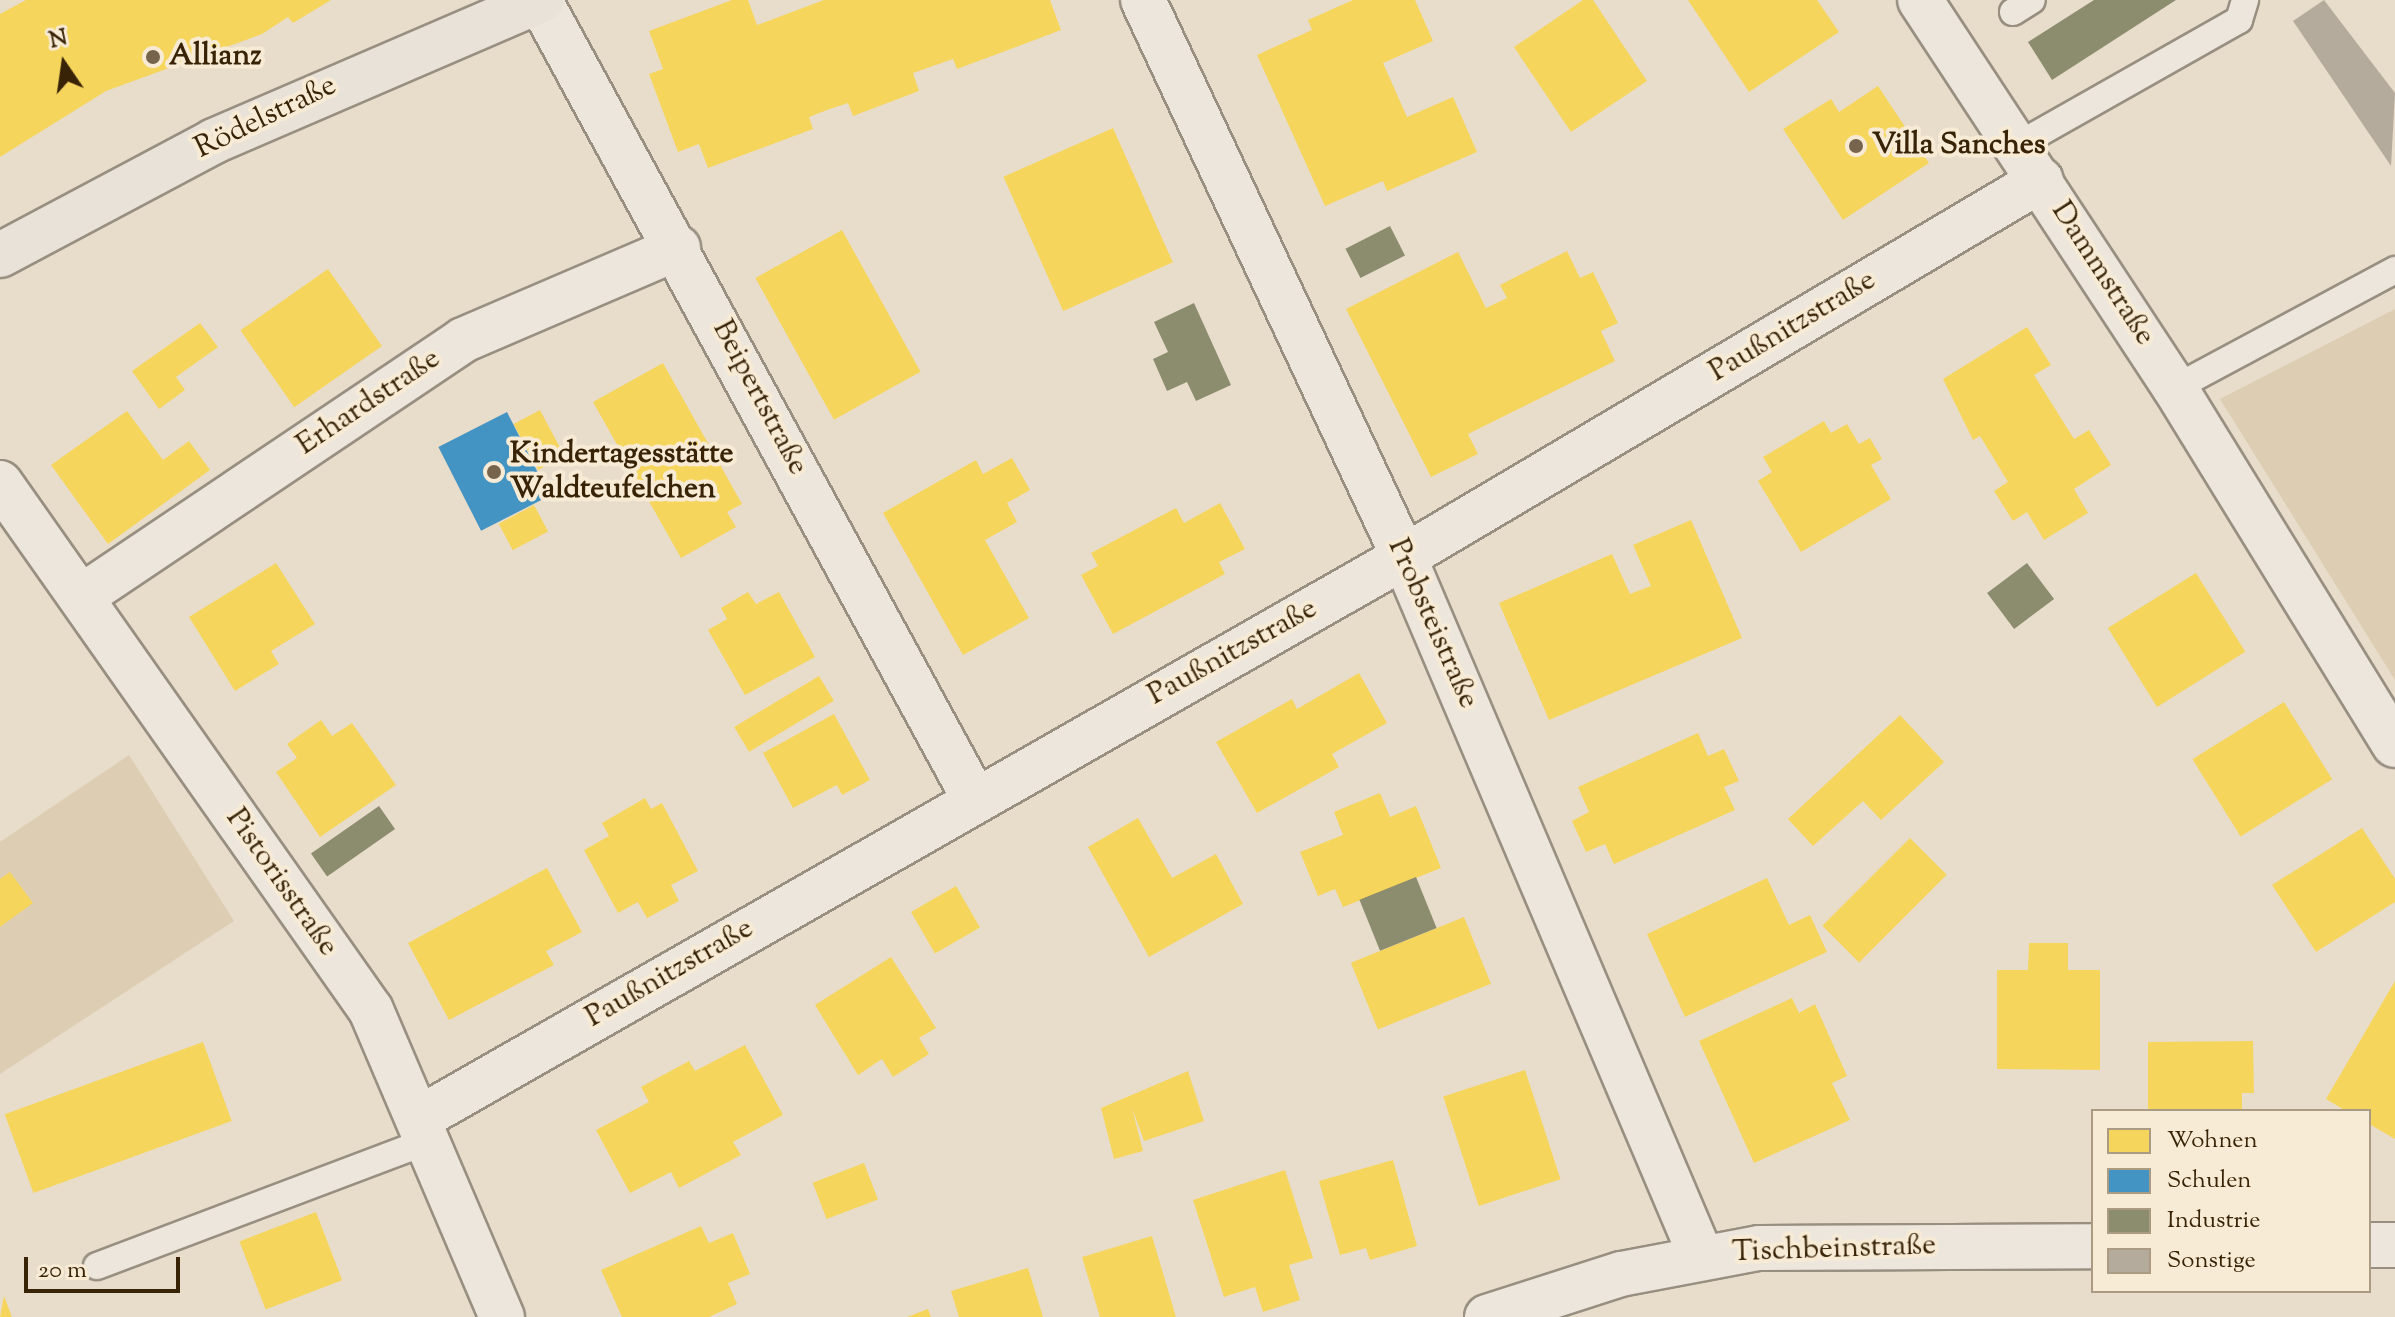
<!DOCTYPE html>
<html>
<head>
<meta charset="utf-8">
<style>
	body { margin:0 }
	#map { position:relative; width:2395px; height:1317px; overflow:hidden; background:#e8ddcb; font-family:"Sorts Mill Goudy",serif }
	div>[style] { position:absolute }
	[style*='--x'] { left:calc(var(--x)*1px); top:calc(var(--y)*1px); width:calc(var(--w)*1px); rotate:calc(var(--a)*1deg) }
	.green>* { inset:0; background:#ddcdb3 }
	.homes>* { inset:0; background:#f6d55c; transform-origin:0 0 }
	.schools>* { inset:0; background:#4393c3; transform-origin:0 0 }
	.industry>* { inset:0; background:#8c8c6e; transform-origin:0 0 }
	.building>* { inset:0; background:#b4ab9d }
	.roads { filter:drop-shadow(2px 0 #988f81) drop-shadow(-2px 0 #988f81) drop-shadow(0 2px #988f81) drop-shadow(0 -2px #988f81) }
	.service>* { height:26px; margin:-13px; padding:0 13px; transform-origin:13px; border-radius:13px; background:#ece6dd }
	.minor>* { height:44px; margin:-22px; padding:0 22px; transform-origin:22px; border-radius:22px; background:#ece6dd }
	.primary>* { height:44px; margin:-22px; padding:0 22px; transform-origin:22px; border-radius:22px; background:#e8e2d8 }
	.dots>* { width:22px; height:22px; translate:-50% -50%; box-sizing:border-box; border:4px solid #f8ebd5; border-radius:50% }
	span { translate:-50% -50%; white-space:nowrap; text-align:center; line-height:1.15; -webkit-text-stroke:8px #f8ebd5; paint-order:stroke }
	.poi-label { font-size:30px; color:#382307; font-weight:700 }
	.left { translate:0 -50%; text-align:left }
	.street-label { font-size:30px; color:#382307 }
	.legend { position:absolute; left:2091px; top:1109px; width:280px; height:184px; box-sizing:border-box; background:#f8ebd5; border:2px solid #ab9b83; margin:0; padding:10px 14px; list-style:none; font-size:24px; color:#382307 }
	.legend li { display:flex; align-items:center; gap:16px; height:40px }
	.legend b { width:40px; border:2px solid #ab9b83 }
	.north { position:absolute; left:24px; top:24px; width:80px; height:80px; -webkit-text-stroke:6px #f8ebd5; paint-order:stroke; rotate:347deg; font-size:22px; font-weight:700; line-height:32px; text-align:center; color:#382307 }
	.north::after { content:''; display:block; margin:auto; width:28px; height:36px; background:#382307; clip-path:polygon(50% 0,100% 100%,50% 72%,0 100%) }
	.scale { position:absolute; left:24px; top:1257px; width:156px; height:36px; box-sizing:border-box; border:4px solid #382307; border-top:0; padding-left:10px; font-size:24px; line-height:28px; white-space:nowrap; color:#382307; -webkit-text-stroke:6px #f8ebd5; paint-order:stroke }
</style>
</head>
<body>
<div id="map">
	<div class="green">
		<i style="clip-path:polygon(2395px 309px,2395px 680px,2220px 399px)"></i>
		<i style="clip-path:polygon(129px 755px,234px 921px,0 1074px,0 842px)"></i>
	</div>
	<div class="homes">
		<i style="clip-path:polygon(26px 0,331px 0,293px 23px,288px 17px,262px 34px,106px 91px,0 157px,0 14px)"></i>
		<i style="clip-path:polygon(732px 0,748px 0,757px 25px,824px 0,1050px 0,1061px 30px,957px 69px,953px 59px,913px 73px,919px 91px,853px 116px,848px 103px,827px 110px,809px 117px,813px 129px,708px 168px,699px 144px,678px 152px,649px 74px,663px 69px,649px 31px)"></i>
		<i style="clip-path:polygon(1353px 0,1415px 0,1433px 41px,1383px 63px,1407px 117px,1453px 97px,1477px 152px,1387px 191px,1383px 181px,1325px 206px,1257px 55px,1312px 30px,1308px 20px)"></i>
		<i style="clip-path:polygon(1583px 0,1593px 0,1647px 81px,1571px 132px,1514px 47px)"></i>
		<i style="clip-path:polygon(1688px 0,1817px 0,1839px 32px,1749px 92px)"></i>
		<i style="clip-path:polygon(1878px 86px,1929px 163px,1843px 220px,1783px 129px,1831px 99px,1839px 112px)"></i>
		<i style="left:1113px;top:128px;width:147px;height:120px;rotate:66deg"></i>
		<i style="left:842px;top:230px;width:162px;height:99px;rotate:61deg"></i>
		<i style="clip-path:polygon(1567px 251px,1580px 278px,1593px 272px,1618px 323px,1601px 331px,1615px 361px,1468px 434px,1478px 454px,1431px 477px,1346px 309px,1458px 252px,1486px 308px,1507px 298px,1500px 285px)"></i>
		<i style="left:328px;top:269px;width:94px;height:107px;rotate:55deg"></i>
		<i style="clip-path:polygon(200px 323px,218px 347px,176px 377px,185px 390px,159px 409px,132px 371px)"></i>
		<i style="clip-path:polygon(2027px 327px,2051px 365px,2034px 375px,2074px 439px,2089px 430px,2111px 465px,2074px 489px,2088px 513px,2044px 540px,2027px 512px,2013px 521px,1994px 491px,2008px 482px,1980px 436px,1973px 440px,1943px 379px)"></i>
		<i style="clip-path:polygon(663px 363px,742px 504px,727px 512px,736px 527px,681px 558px,593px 402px)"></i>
		<i style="left:540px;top:410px;width:52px;height:30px;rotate:62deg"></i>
		<i style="clip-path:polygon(127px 411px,163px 460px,189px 441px,210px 470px,108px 544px,51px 465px)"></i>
		<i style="clip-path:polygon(1824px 421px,1831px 433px,1847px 424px,1859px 444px,1870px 438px,1882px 459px,1871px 465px,1891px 499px,1801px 552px,1758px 481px,1772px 472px,1763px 457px)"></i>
		<i style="clip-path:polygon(1012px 458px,1030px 490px,1007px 503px,1017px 522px,985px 540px,1029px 618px,963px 655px,883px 513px,976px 460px,983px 474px)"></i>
		<i style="clip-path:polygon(1220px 503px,1245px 549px,1219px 562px,1225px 574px,1113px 634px,1081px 575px,1098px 566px,1091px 553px,1176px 508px,1184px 523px)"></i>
		<i style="left:534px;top:505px;width:30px;height:40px;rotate:62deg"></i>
		<i style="clip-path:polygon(1691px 520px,1742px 638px,1549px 720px,1499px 603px,1612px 554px,1630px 594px,1651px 586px,1633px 545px)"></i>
		<i style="clip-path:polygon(276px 563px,315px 624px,271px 651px,279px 664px,235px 691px,189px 617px)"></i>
		<i style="left:2196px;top:573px;width:93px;height:104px;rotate:58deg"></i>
		<i style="clip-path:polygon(748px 592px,756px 604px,779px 592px,815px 657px,745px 695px,708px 630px,727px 619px,721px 608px)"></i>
		<i style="clip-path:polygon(1359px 673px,1387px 723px,1332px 754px,1339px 767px,1257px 813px,1216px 742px,1292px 699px,1297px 709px)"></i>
		<i style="left:819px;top:676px;width:29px;height:99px;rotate:59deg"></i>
		<i style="left:2284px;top:702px;width:91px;height:108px;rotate:58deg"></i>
		<i style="clip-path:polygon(834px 714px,870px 780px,842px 795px,837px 785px,793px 808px,763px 753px)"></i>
		<i style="clip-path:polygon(1900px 715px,1944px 762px,1881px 820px,1863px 801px,1813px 846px,1788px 819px)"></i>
		<i style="clip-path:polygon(321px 720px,332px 736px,352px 723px,396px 785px,320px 837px,276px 772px,297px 758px,287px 744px)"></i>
		<i style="clip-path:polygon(1698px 733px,1708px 756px,1724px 749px,1739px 781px,1724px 787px,1735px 810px,1614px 864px,1605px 844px,1586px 852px,1572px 821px,1589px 812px,1578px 787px)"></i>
		<i style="clip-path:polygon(1380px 793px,1390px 817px,1416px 806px,1441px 868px,1343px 907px,1335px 889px,1318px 896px,1300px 852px,1343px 835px,1334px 812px)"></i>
		<i style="clip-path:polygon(645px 798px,651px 809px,662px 803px,698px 871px,671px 885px,679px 901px,647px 918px,638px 902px,618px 913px,584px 850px,609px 836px,602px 823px)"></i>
		<i style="clip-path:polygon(1138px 818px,1172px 878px,1216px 854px,1243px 904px,1149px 957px,1088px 847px)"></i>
		<i style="clip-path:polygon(2362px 828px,2395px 879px,2395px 902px,2316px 952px,2272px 885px)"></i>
		<i style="left:1910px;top:838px;width:52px;height:124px;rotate:45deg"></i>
		<i style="clip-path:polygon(547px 868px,582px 932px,546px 951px,554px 965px,449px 1020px,408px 943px)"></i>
		<i style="clip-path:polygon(10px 872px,33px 903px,0 927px,0 879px)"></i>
		<i style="clip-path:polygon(1767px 878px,1789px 925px,1810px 915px,1827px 952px,1685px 1017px,1647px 934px)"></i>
		<i style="left:956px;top:886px;width:48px;height:52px;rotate:60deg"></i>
		<i style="left:1464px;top:917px;width:72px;height:122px;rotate:68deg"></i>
		<i style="clip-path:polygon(2029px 943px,2068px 943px,2068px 970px,2100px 970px,2100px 1070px,1997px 1069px,1997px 970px,2028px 970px)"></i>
		<i style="clip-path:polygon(891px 957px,936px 1028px,919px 1038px,929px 1054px,893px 1077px,882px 1059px,858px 1075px,815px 1005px)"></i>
		<i style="clip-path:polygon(2395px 981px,2395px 1139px,2369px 1124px,2369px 1111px,2346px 1111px,2326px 1099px)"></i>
		<i style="clip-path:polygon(1792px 998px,1799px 1013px,1815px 1004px,1847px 1076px,1832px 1083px,1850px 1120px,1754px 1163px,1699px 1041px)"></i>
		<i style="clip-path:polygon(2253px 1041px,2254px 1093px,2242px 1093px,2242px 1111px,2148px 1111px,2148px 1042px)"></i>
		<i style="left:203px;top:1042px;width:84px;height:211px;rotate:70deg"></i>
		<i style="clip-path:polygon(745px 1045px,783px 1115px,733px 1142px,741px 1155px,679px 1188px,671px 1172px,630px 1193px,596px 1130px,649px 1102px,641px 1087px,689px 1061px,695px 1071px)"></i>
		<i style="left:1525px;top:1070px;width:115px;height:86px;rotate:72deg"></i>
		<i style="clip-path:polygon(1188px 1071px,1204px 1121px,1144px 1141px,1132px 1108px,1143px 1151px,1114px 1159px,1101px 1108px)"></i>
		<i style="clip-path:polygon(1393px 1160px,1417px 1246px,1370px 1260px,1366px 1248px,1340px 1255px,1319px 1181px)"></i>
		<i style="left:864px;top:1163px;width:39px;height:55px;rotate:69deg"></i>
		<i style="clip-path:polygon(1285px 1170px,1313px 1258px,1289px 1265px,1300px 1300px,1263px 1312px,1255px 1287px,1224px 1297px,1193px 1200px)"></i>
		<i style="left:316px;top:1212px;width:73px;height:82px;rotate:69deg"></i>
		<i style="clip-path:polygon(701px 1226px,709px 1243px,733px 1233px,750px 1274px,728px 1283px,737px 1304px,709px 1317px,622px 1317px,601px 1270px)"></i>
		<i style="clip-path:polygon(1152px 1236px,1176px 1317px,1100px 1317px,1082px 1257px)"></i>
		<i style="clip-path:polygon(1028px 1268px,1043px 1317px,959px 1317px,951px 1291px)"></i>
		<i style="clip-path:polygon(4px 1296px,12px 1317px,0 1317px)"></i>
		<i style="clip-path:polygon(928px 1309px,931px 1317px,907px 1317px)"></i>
	</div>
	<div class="schools">
		<i style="left:507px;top:412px;width:94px;height:77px;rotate:63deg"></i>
	</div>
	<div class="industry">
		<i style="clip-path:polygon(2094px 0,2176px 0,2052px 80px,2028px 42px)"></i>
		<i style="left:1390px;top:226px;width:33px;height:50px;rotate:63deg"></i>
		<i style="clip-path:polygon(1194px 303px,1231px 385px,1196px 401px,1187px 382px,1167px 391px,1153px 359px,1168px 352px,1154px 322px)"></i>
		<i style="left:2027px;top:563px;width:45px;height:50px;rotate:53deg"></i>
		<i style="left:379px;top:806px;width:28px;height:83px;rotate:55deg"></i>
		<i style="left:1416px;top:877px;width:55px;height:61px;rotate:68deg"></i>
	</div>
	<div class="building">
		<i style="clip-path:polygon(2324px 0,2395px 93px,2391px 166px,2293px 21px)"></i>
	</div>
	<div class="roads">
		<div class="service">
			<i style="--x:2013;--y:12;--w:22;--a:-32"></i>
			<i style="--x:2018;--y:145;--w:254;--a:-29.5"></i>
			<i style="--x:2239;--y:20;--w:21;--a:-73"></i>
			<i style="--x:2175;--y:388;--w:250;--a:-28.2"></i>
			<i style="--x:97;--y:1266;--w:352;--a:-20.7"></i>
		</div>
		<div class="minor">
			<i style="--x:1143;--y:0;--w:615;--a:64.89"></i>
			<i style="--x:1404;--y:557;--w:759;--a:66.98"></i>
			<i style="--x:1920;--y:0;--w:464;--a:56.7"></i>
			<i style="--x:2175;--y:388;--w:419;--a:58.4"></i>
			<i style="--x:540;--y:1;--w:908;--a:61.43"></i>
			<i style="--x:0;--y:483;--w:644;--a:54.86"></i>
			<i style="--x:371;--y:1010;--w:334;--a:66.9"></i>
			<i style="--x:81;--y:597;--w:460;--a:-33.9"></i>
			<i style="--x:463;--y:340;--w:234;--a:-23.2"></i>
			<i style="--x:420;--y:1118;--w:1133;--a:-29.69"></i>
			<i style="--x:1404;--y:557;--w:740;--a:-30.62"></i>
			<i style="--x:2369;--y:1245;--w:26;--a:0"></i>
			<i style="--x:1487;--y:1317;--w:141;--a:-17.8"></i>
			<i style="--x:1621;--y:1274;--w:140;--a:-10.7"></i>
			<i style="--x:1759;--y:1248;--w:334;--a:-0.3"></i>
		</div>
		<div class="primary">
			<i style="--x:0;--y:255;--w:242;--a:-28"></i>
			<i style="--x:214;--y:141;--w:357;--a:-23.3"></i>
		</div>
	</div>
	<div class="dots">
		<i style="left:153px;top:57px;background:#76644c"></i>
		<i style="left:1856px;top:146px;background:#76644c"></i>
		<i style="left:494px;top:472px;background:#76644c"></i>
	</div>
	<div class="poi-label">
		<span class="left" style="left:169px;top:57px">Allianz</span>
		<span class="left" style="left:1872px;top:146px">Villa Sanches</span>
		<span class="left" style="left:510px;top:472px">Kindertagesstätte<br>Waldteufelchen</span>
	</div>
	<div class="street-label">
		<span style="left:266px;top:118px;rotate:-26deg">Rödelstraße</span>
		<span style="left:2102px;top:274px;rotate:57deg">Dammstraße</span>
		<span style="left:1793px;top:327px;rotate:-31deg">Paußnitzstraße</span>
		<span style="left:759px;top:398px;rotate:62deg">Beipertstraße</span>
		<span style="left:369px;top:403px;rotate:-34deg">Erhardstraße</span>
		<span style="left:1432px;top:624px;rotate:66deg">Probsteistraße</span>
		<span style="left:1233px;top:653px;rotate:-29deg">Paußnitzstraße</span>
		<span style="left:281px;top:883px;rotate:55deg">Pistorisstraße</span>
		<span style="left:670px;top:974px;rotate:-30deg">Paußnitzstraße</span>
		<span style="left:1834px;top:1250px;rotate:-2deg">Tischbeinstraße</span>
	</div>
	<ul class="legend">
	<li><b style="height:22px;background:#f6d55c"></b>Wohnen</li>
	<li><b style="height:22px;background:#4393c3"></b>Schulen</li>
	<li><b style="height:22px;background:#8c8c6e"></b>Industrie</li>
	<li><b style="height:22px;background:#b4ab9d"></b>Sonstige</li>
	</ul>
	<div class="north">N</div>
	<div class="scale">20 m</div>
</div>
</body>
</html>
